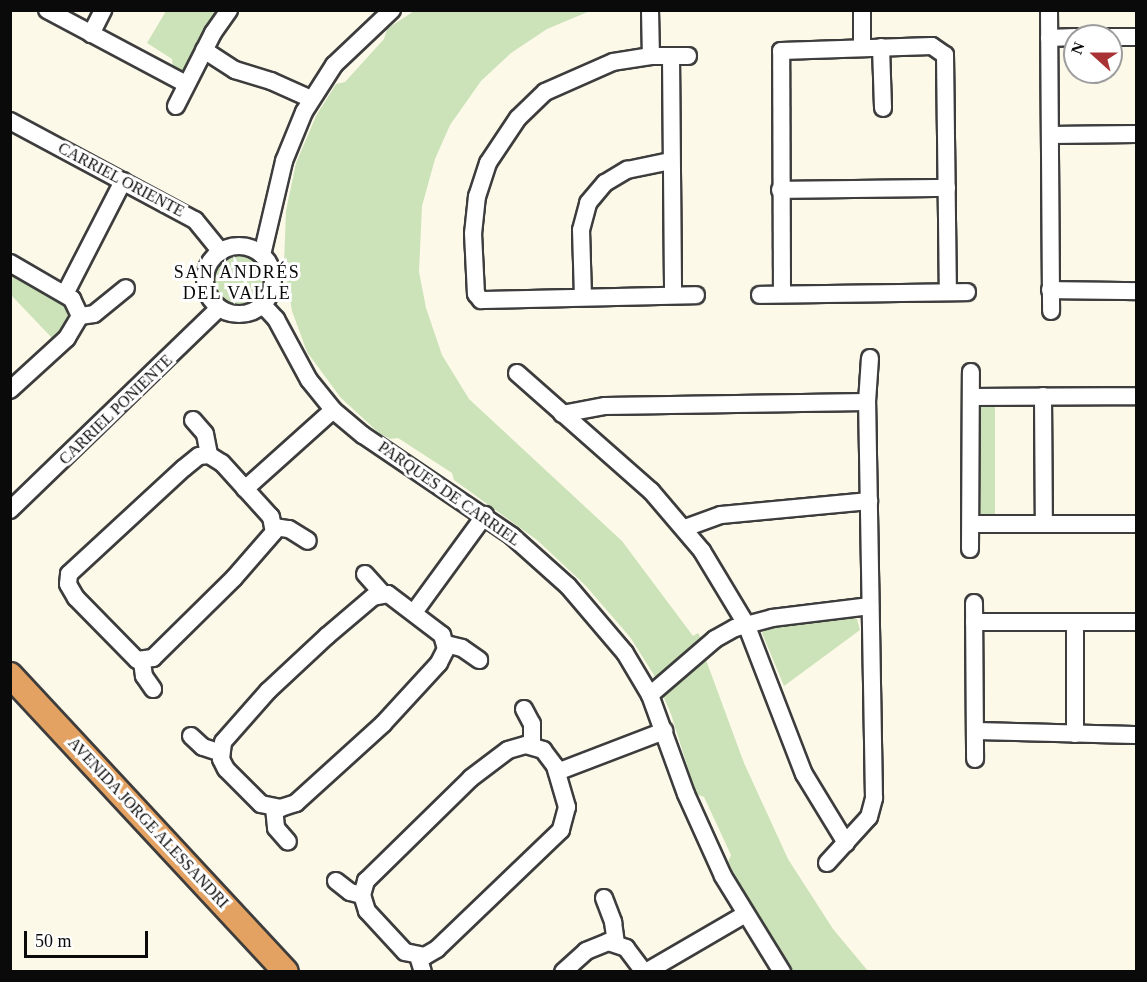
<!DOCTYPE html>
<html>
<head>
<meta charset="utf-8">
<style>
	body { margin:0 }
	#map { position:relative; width:1147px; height:982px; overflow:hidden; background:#fcf9e9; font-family:Georgia,serif }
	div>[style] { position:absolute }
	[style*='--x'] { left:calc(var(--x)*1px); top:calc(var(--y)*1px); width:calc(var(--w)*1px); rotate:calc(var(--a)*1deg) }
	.green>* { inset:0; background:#cce2b8 }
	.round { border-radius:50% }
	.roads { filter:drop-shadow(2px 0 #3d3d3d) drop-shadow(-2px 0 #3d3d3d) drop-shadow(0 2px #3d3d3d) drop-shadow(0 -2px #3d3d3d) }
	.minor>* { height:16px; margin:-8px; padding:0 8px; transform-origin:8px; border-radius:8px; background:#fff }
	.minor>.ring { margin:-8px; padding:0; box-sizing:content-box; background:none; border:16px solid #fff; border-radius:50% }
	.highway>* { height:24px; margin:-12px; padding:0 12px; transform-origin:12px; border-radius:12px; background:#e3a261 }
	span { translate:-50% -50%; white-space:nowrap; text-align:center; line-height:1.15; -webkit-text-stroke:6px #fff; paint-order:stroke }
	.street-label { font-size:16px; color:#0a0a0a }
	.neighbourhood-label { font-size:18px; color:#0a0a0a; letter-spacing:1.5px }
	.frame { position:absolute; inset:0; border:12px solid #0a0a0a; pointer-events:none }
	.north { position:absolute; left:1063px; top:24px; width:60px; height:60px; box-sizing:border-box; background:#fff; border:2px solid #9d9d9d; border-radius:50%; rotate:291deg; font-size:16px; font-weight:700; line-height:24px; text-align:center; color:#0a0a0a }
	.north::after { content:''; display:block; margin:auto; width:21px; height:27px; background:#a93334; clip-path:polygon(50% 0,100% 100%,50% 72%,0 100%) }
	.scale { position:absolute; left:24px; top:931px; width:124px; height:27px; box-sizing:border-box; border:3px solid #0a0a0a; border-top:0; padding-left:8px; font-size:18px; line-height:21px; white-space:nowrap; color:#0a0a0a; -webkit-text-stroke:4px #fff; paint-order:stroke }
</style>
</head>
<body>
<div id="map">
	<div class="green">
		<i style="clip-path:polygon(213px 10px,215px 16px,183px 70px,173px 69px,172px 59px,147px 43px,166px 11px)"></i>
		<i style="clip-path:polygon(414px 11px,590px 11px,547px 29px,511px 53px,481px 81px,450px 125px,435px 159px,422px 206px,419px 272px,426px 308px,442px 355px,469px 399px,622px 541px,693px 636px,698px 633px,712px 655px,706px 660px,744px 763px,788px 859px,833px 929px,868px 971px,792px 971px,768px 939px,728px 862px,731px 855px,704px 797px,696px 794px,671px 714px,654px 675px,630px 637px,585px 585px,537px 540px,454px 480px,452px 473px,398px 438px,390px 439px,379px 433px,341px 398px,307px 352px,292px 311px,284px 264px,286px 211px,296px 163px,316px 116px,336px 84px,345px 82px,384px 39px,387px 29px)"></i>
		<i class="round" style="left:214px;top:256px;width:50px;height:50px"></i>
		<i style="clip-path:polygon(11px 270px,66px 303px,68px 321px,53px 339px,11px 295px)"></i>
		<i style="clip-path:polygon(985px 404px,995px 404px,995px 517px,980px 514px,981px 407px)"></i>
		<i style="clip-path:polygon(850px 616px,857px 619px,860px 630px,784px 686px,762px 633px,769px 627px)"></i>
	</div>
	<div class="roads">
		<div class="minor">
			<i style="--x:47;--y:10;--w:157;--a:28"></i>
			<i style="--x:650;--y:10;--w:46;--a:88.8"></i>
			<i style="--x:862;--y:10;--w:38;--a:90"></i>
			<i style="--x:1049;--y:10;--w:301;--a:89.6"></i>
			<i style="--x:91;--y:34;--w:27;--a:-63"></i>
			<i style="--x:1111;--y:37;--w:25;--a:0"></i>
			<i style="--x:1049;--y:38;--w:26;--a:-2"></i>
			<i style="--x:881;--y:47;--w:61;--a:88.1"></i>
			<i style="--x:204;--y:50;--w:37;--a:33"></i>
			<i style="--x:235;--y:70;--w:38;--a:17"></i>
			<i style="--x:271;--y:81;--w:44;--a:24.2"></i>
			<i style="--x:671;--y:56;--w:239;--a:89.5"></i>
			<i style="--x:688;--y:56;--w:37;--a:180"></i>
			<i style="--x:651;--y:56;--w:38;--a:171"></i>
			<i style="--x:613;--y:62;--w:74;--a:156.2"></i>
			<i style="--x:545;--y:92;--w:37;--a:136"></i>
			<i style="--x:518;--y:118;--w:54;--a:123.7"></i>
			<i style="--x:488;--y:163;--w:35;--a:108"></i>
			<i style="--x:477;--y:196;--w:37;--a:96"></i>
			<i style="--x:473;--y:233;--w:61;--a:87.2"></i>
			<i style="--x:476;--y:294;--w:8;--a:50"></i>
			<i style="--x:481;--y:300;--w:215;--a:-1.3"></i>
			<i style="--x:176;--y:106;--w:82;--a:-63.1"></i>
			<i style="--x:213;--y:33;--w:28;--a:-55"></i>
			<i style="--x:10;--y:121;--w:210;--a:28.2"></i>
			<i style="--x:195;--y:220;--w:41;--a:50.9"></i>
			<i style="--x:1050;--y:135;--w:86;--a:-0.7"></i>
			<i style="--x:780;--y:190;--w:167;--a:-0.7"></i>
			<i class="ring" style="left:205px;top:246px;width:52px;height:52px"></i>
			<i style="--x:262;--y:255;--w:97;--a:-76.8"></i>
			<i style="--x:284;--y:161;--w:53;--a:-67.8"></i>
			<i style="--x:304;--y:112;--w:56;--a:-57.4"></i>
			<i style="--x:334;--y:65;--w:80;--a:-43.5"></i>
			<i style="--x:10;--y:263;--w:72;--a:30.1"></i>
			<i style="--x:72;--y:299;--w:19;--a:65"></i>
			<i style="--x:80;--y:316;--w:26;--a:121"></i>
			<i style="--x:67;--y:338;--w:77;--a:137.6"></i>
			<i style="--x:1050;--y:290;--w:86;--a:0.7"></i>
			<i style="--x:65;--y:294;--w:127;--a:-62.8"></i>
			<i style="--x:782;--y:294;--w:243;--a:-90.2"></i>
			<i style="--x:781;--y:51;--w:151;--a:-1.9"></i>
			<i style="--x:932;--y:46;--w:16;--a:35"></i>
			<i style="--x:945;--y:55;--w:237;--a:89.3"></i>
			<i style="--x:760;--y:295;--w:207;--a:-0.8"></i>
			<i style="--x:583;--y:297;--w:67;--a:-91.7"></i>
			<i style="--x:581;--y:230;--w:28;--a:-75"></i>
			<i style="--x:588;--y:203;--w:26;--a:-50"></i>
			<i style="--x:605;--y:183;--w:26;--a:-31"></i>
			<i style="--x:627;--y:170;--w:45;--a:-11.6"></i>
			<i style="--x:262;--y:304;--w:21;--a:47"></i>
			<i style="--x:276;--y:319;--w:69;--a:61.6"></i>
			<i style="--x:309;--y:380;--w:38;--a:51"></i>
			<i style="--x:333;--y:410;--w:39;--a:40"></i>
			<i style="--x:363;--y:435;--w:180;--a:34.1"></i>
			<i style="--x:512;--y:536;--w:75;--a:41.8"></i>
			<i style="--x:568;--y:586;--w:88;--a:49.6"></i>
			<i style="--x:625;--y:653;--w:49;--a:59.2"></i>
			<i style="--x:650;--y:695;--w:105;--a:70"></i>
			<i style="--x:686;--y:794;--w:90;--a:65.7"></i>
			<i style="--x:723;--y:876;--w:113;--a:58.4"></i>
			<i style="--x:80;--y:316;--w:14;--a:-8"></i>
			<i style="--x:94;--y:314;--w:41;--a:-39.1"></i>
			<i style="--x:517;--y:373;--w:179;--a:41.4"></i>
			<i style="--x:651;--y:491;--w:79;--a:49.6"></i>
			<i style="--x:702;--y:551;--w:85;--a:58.9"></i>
			<i style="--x:746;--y:624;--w:161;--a:68.9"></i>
			<i style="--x:804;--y:774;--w:81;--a:58.7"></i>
			<i style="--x:1043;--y:396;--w:128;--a:89.6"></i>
			<i style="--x:971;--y:397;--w:165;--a:-0.3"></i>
			<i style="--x:562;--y:414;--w:44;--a:-10.5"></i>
			<i style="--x:605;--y:406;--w:262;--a:-0.9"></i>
			<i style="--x:193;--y:420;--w:18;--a:49"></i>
			<i style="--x:205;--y:434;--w:21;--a:79"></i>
			<i style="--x:209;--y:455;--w:15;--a:32"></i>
			<i style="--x:222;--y:463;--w:73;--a:47.8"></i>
			<i style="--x:271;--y:517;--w:15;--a:79"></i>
			<i style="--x:274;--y:532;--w:61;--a:131"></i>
			<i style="--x:234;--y:578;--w:114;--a:135.4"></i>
			<i style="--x:153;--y:658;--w:16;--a:173"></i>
			<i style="--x:137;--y:660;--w:87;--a:-134.5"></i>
			<i style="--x:76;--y:598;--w:16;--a:-120"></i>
			<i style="--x:68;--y:584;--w:10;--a:-84"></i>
			<i style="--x:69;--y:574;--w:156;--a:-42.7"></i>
			<i style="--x:184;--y:468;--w:19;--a:-39"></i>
			<i style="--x:199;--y:456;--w:10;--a:-6"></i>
			<i style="--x:245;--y:489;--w:118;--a:-41.9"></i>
			<i style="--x:10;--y:510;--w:291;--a:-44"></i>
			<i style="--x:971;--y:524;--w:165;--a:0"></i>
			<i style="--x:274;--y:527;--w:15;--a:8"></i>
			<i style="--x:289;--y:529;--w:22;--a:32"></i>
			<i style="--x:685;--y:528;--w:38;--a:-20"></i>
			<i style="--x:721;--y:515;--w:149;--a:-5.4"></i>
			<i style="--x:970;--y:549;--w:177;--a:-89.7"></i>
			<i style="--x:365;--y:574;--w:27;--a:48"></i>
			<i style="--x:388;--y:594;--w:68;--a:37.2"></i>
			<i style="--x:442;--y:635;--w:15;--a:74"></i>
			<i style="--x:446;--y:649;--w:16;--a:117"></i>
			<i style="--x:439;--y:663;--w:83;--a:132.6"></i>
			<i style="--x:383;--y:724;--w:118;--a:137.8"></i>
			<i style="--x:296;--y:803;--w:16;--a:162"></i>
			<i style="--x:281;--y:808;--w:20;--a:-169"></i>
			<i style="--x:261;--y:804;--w:49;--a:-135"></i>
			<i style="--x:226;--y:769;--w:11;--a:-117"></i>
			<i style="--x:221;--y:759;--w:17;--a:-83"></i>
			<i style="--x:223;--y:742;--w:68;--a:-48.6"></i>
			<i style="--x:268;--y:691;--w:81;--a:-43"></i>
			<i style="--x:327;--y:636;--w:60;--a:-40.3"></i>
			<i style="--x:373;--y:597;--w:15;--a:-11"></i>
			<i style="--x:974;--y:603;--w:156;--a:89.6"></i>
			<i style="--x:415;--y:611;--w:119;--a:-53.9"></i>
			<i style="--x:974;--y:622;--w:162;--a:0"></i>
			<i style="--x:446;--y:644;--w:16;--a:14"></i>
			<i style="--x:462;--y:648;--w:21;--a:35"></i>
			<i style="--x:142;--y:662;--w:14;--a:82"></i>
			<i style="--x:144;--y:676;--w:16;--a:55"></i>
			<i style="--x:650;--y:695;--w:86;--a:-40.7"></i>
			<i style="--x:715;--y:639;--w:23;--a:-29"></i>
			<i style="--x:735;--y:628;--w:38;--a:-15"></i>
			<i style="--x:772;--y:618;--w:99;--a:-7"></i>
			<i style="--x:524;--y:709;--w:17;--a:62"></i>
			<i style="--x:532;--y:724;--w:21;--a:90"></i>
			<i style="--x:975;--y:731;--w:161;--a:1.4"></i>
			<i style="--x:1075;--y:734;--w:112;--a:-90"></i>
			<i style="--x:191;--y:736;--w:16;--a:43"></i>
			<i style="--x:203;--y:747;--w:19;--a:18"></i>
			<i style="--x:526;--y:745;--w:18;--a:16"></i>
			<i style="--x:543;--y:750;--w:20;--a:53"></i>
			<i style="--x:555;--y:766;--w:43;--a:73.7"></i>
			<i style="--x:567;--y:807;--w:24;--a:105"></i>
			<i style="--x:561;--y:830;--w:172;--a:136.2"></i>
			<i style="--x:437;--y:949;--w:14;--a:150"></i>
			<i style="--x:425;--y:956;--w:20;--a:-169"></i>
			<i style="--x:405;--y:952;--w:56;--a:-132.8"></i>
			<i style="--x:367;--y:911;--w:17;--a:-107"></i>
			<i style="--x:362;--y:895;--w:15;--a:-74"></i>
			<i style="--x:366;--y:881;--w:147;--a:-44.4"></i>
			<i style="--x:471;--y:778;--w:46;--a:-37.1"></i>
			<i style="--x:508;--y:750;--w:19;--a:-16"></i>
			<i style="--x:557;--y:772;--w:115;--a:-21"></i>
			<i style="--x:274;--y:808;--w:20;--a:84"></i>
			<i style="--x:276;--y:828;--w:18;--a:49"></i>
			<i style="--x:827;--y:863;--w:62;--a:-47.6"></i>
			<i style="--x:869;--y:817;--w:20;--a:-75"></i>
			<i style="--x:874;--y:798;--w:396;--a:-91"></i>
			<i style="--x:867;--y:402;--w:44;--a:-86.1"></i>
			<i style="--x:336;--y:881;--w:18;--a:38"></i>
			<i style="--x:350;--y:892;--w:12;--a:14"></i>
			<i style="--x:604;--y:898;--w:26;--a:69"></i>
			<i style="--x:613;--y:922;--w:21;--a:82"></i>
			<i style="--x:418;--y:956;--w:17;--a:73"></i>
			<i style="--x:563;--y:972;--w:31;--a:-42"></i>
			<i style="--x:586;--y:951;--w:24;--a:-22"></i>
			<i style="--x:608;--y:942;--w:19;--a:18"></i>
			<i style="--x:626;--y:948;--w:30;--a:53"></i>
			<i style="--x:646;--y:972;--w:113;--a:-30.2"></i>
		</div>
		<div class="highway">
			<i style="--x:10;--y:675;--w:405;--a:47.1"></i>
		</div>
	</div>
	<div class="street-label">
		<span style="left:121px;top:180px;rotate:28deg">CARRIEL ORIENTE</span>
		<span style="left:116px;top:410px;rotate:-44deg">CARRIEL PONIENTE</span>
		<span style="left:449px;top:494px;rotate:35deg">PARQUES DE CARRIEL</span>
		<span style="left:148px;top:823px;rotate:47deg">AVENIDA JORGE ALESSANDRI</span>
	</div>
	<div class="neighbourhood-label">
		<span style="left:237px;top:283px">SAN ANDRÉS<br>DEL VALLE</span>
	</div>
	<div class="frame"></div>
	<div class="north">N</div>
	<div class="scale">50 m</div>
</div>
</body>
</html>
